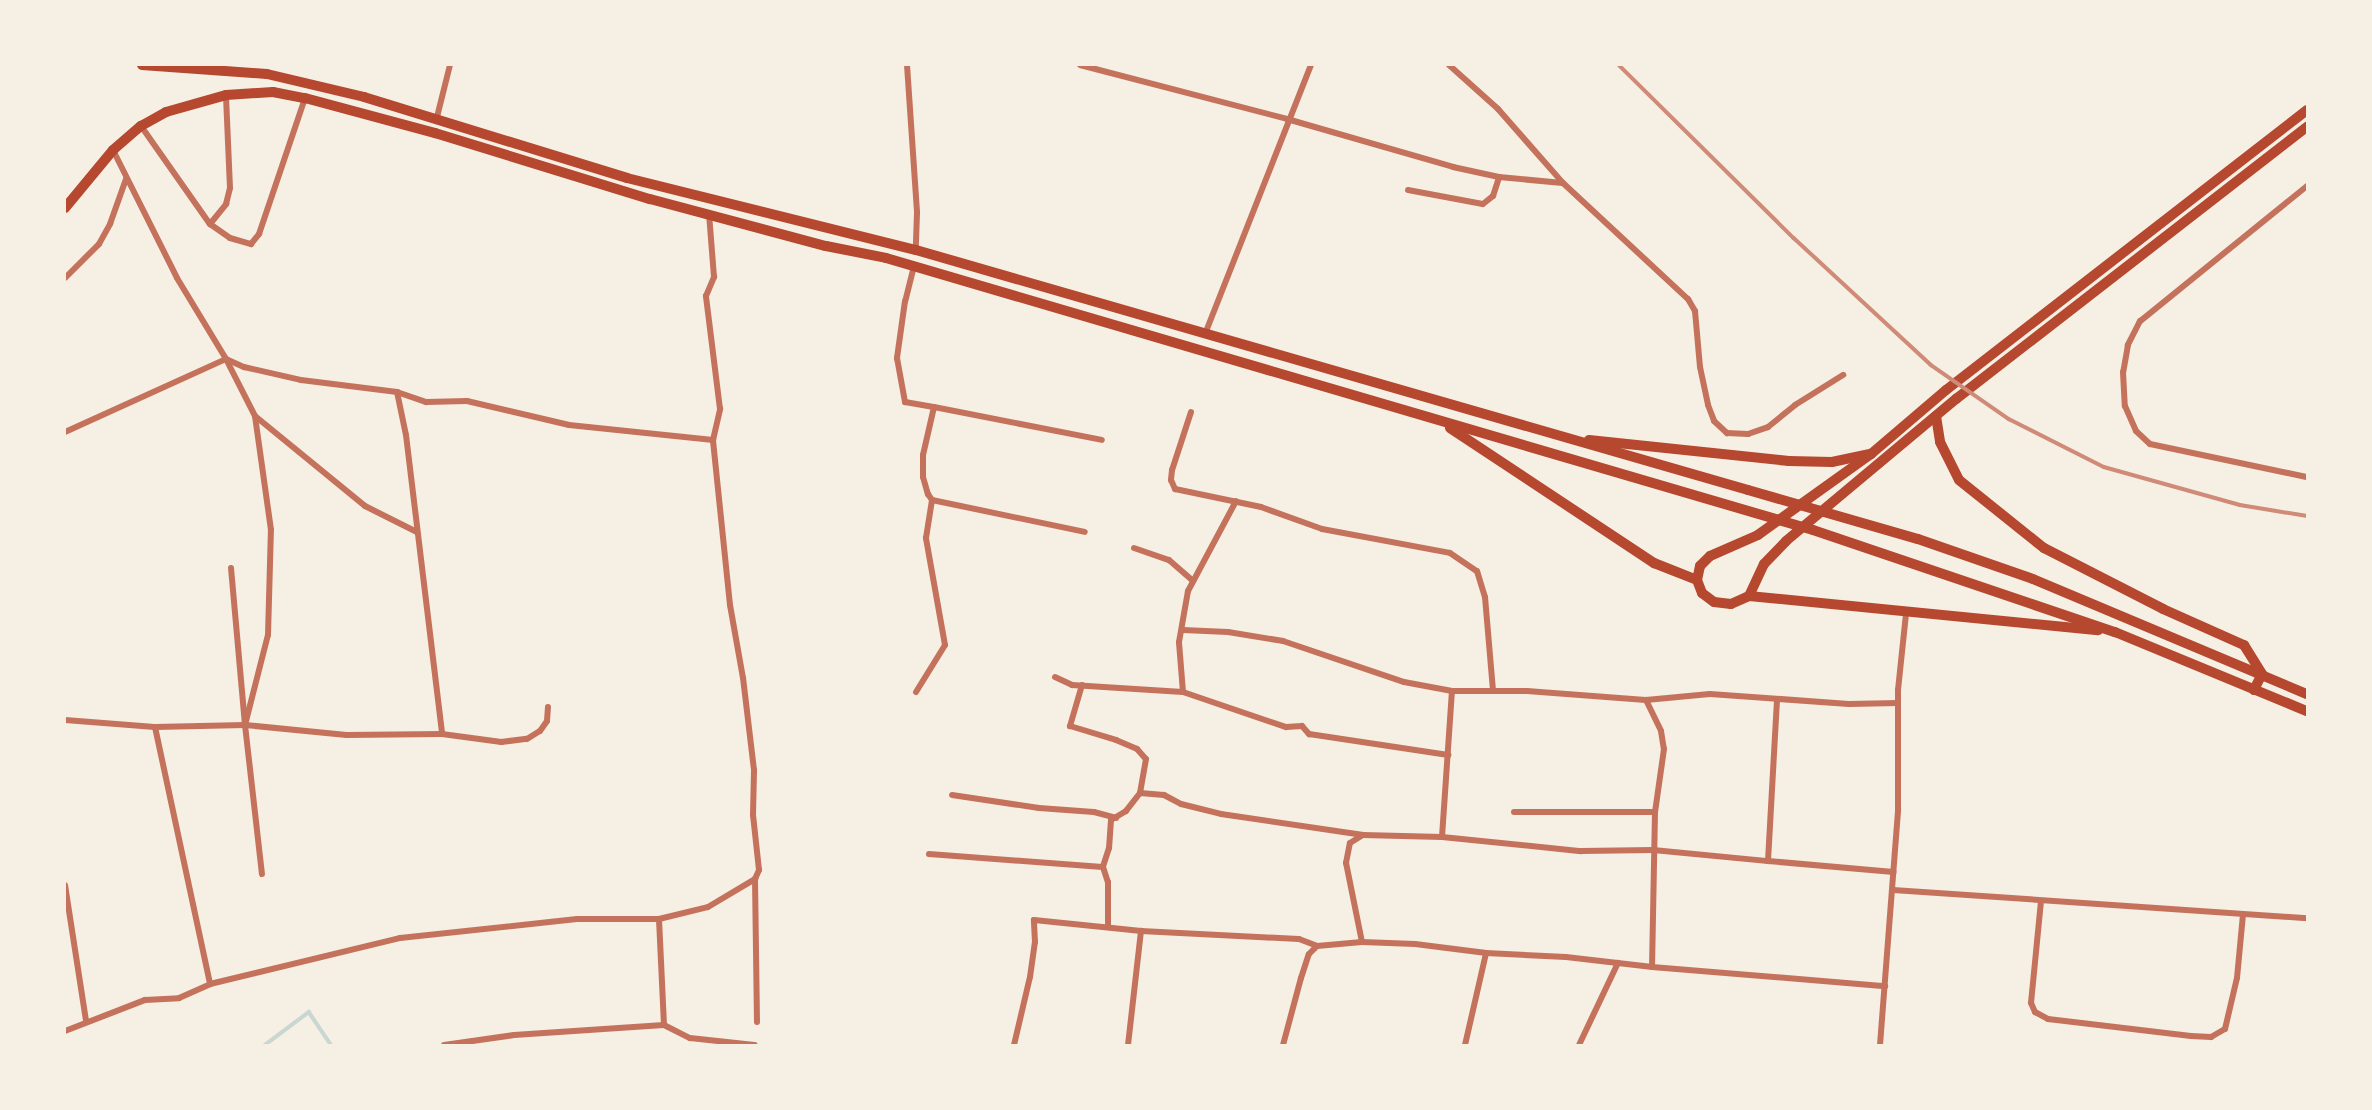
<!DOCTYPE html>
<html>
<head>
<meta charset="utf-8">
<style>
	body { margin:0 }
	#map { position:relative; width:2372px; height:1110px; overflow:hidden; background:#f6efe4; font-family:Lato,sans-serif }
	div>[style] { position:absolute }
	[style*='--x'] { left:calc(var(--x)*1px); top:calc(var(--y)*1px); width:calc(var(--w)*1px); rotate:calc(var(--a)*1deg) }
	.stream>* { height:3.5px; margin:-1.75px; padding:0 1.75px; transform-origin:1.75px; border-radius:1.75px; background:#c9d6d2 }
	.minor>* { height:6px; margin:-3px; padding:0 3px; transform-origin:3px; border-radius:3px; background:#c5725c }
	.primary>* { height:10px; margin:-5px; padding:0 5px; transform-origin:5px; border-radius:5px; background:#b5482f }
	.trunk>* { height:10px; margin:-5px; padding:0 5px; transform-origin:5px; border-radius:5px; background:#b5482f }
	.rail>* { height:3.5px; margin:-1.75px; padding:0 1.75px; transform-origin:1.75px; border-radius:1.75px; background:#cf8b77 }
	span { translate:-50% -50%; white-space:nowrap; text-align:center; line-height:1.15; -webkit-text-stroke:7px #f6efe4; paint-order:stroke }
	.frame { position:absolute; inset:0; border:66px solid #f6efe4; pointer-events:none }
</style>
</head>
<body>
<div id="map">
	<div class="stream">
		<i style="--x:265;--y:1045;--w:55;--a:-36.9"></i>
		<i style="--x:309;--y:1012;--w:40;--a:56"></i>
	</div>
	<div class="minor">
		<i style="--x:907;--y:65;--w:148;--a:86.1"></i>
		<i style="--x:917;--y:213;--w:37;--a:92"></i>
		<i style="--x:1080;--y:65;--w:214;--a:14.6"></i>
		<i style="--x:1287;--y:119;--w:173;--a:16.1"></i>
		<i style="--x:1453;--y:167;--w:47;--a:12.3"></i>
		<i style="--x:1499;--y:177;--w:64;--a:5.4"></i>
		<i style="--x:1449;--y:65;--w:66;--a:41.9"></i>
		<i style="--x:1498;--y:109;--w:98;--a:48.7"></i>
		<i style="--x:1563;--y:183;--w:171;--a:42.9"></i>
		<i style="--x:1688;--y:299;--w:14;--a:60"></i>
		<i style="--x:1695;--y:311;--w:56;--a:84.9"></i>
		<i style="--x:1700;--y:367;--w:39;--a:78"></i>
		<i style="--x:1708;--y:405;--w:17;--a:69"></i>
		<i style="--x:1714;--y:421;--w:18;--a:43"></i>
		<i style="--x:1727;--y:433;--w:21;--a:3"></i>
		<i style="--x:1748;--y:434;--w:21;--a:-19"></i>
		<i style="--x:1768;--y:427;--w:35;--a:-39"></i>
		<i style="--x:1795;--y:405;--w:57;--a:-32"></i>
		<i style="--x:437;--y:117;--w:54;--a:-76"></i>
		<i style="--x:141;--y:126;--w:120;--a:54.9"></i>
		<i style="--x:210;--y:224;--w:24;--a:35"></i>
		<i style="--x:230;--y:238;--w:22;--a:16"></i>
		<i style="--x:251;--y:244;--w:13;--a:-51"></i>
		<i style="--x:259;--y:234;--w:144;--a:-71.3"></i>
		<i style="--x:113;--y:150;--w:143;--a:63.4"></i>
		<i style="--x:177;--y:278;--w:95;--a:58.8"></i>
		<i style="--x:226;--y:359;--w:20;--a:24"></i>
		<i style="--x:244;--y:367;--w:58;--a:12.8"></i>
		<i style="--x:301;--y:380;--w:97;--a:7.1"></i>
		<i style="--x:397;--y:392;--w:31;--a:19"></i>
		<i style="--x:426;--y:402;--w:41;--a:-1.4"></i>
		<i style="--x:467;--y:401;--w:105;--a:13.2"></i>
		<i style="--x:569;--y:425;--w:145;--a:5.9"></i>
		<i style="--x:2307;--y:186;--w:215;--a:141"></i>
		<i style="--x:2140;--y:321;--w:27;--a:117"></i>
		<i style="--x:2128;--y:345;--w:27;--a:100"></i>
		<i style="--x:2123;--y:372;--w:34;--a:87"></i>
		<i style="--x:2125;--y:406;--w:27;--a:66"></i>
		<i style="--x:2136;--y:431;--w:19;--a:43"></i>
		<i style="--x:2150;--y:444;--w:160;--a:11.9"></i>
		<i style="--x:1408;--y:190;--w:76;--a:10.6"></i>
		<i style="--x:1483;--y:204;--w:13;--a:-39"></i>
		<i style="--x:1493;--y:196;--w:20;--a:-72"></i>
		<i style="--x:210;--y:224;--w:26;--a:-51"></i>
		<i style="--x:226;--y:204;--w:16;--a:-76"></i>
		<i style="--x:230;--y:188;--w:93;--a:-92.5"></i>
		<i style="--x:914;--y:266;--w:36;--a:104"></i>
		<i style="--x:905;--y:301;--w:58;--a:98"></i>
		<i style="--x:897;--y:358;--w:45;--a:79.7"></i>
		<i style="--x:905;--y:402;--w:29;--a:10"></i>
		<i style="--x:934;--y:407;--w:49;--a:102.9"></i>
		<i style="--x:923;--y:455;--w:22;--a:90"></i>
		<i style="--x:923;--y:477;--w:18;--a:74"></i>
		<i style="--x:928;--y:494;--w:7;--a:56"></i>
		<i style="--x:932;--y:500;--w:156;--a:11.8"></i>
		<i style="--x:65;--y:278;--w:48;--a:-45"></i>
		<i style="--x:99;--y:244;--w:23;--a:-61"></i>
		<i style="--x:110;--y:224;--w:48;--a:-70.4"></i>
		<i style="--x:1205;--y:334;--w:289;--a:-68.5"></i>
		<i style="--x:397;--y:392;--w:44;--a:78.2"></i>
		<i style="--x:406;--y:435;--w:301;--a:83.1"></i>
		<i style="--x:442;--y:734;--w:60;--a:7.7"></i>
		<i style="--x:501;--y:742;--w:26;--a:-7"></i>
		<i style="--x:527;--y:739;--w:15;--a:-32"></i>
		<i style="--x:540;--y:731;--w:12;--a:-55"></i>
		<i style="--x:547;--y:721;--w:14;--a:-86"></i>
		<i style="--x:934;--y:407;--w:171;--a:11.1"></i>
		<i style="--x:1191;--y:412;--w:61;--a:108.1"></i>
		<i style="--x:1172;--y:470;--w:10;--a:96"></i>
		<i style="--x:1171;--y:480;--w:10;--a:66"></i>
		<i style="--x:1175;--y:489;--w:88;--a:11.8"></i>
		<i style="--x:1261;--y:507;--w:65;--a:19.8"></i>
		<i style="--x:1322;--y:529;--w:130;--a:10.6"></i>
		<i style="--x:1450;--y:553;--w:32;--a:34"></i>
		<i style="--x:1477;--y:571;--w:27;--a:73"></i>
		<i style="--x:1485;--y:597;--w:94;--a:85.1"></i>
		<i style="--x:65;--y:432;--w:177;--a:-24.4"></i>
		<i style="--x:226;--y:359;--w:64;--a:63"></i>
		<i style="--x:255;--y:416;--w:142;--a:39.3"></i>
		<i style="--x:365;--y:506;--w:58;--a:26.6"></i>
		<i style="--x:1134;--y:548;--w:37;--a:19"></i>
		<i style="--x:1169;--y:560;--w:32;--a:41"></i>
		<i style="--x:231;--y:568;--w:158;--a:84.9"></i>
		<i style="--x:245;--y:725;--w:150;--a:83.5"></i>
		<i style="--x:1183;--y:630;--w:45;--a:2.5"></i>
		<i style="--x:1228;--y:632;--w:56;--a:9.3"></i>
		<i style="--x:1283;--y:641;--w:128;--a:18.7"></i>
		<i style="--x:1404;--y:682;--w:49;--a:10.6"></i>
		<i style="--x:1452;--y:691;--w:75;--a:0"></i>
		<i style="--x:1527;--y:691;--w:119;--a:4.3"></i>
		<i style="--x:1646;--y:700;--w:64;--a:-5.4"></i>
		<i style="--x:1710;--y:694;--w:139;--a:4.1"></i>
		<i style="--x:1849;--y:704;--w:49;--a:-1.2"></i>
		<i style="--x:1055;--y:677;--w:19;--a:25"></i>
		<i style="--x:1072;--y:685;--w:111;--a:3.6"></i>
		<i style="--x:1183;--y:692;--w:109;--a:18.8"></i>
		<i style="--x:1286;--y:727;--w:16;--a:-4"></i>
		<i style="--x:1302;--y:726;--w:11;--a:49"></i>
		<i style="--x:1309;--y:734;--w:141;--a:8.6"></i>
		<i style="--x:1082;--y:685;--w:43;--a:106.3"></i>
		<i style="--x:1070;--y:726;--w:48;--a:16.9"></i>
		<i style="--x:1116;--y:740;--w:23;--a:23"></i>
		<i style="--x:1137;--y:749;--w:13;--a:48"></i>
		<i style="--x:1146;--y:759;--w:35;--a:100"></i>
		<i style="--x:1140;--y:793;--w:23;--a:128"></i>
		<i style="--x:1126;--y:811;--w:17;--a:149"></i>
		<i style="--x:1111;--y:820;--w:28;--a:94"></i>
		<i style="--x:1109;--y:848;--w:20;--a:108"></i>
		<i style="--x:1103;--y:867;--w:16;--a:72"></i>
		<i style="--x:1108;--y:882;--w:45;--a:90"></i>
		<i style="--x:916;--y:692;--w:55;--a:-58.3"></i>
		<i style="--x:945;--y:645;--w:109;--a:-100.1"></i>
		<i style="--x:926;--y:538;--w:38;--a:-81"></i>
		<i style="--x:1183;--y:692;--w:50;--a:-94.6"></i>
		<i style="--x:1179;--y:642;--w:52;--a:-80"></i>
		<i style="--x:1188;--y:591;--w:102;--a:-61.9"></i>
		<i style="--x:1646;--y:700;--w:34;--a:64"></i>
		<i style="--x:1661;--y:731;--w:18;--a:81"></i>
		<i style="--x:1664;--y:749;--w:64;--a:98.1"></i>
		<i style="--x:1655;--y:812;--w:155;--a:91.1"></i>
		<i style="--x:65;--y:720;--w:90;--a:4.4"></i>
		<i style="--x:155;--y:727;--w:90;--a:-1.3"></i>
		<i style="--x:245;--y:725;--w:102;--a:5.6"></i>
		<i style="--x:347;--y:735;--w:95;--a:-0.6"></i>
		<i style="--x:245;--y:725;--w:93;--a:-75.7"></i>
		<i style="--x:268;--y:635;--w:105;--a:-88.4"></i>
		<i style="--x:271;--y:530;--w:115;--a:-98"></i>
		<i style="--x:155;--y:727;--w:263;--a:77.9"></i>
		<i style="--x:1140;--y:793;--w:24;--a:5"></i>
		<i style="--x:1164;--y:795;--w:19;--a:28"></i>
		<i style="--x:1181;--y:804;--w:41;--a:14"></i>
		<i style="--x:1221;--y:814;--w:144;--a:8.4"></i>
		<i style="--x:1363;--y:835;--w:79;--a:1.5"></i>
		<i style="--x:1442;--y:837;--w:140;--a:5.8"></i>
		<i style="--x:1581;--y:851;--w:72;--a:-0.8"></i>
		<i style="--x:1653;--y:850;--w:116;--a:5.5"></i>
		<i style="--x:1768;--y:861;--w:162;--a:-86.8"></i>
		<i style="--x:952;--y:795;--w:88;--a:8.5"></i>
		<i style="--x:1039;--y:808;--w:55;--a:4.2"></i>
		<i style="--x:1094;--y:812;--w:23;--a:15"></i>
		<i style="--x:1514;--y:812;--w:141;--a:0"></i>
		<i style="--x:1442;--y:837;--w:146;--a:-86.1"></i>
		<i style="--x:929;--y:854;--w:174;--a:4.3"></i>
		<i style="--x:1768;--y:861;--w:126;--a:5"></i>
		<i style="--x:755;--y:879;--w:143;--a:89.2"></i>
		<i style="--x:65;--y:885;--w:137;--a:81.2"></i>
		<i style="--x:1893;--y:890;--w:415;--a:3.9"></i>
		<i style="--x:2041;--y:901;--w:102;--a:95.6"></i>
		<i style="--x:2031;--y:1003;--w:10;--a:66"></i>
		<i style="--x:2035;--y:1012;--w:15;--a:28"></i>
		<i style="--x:2048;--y:1019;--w:144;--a:6.8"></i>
		<i style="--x:2191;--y:1036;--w:20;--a:3"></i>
		<i style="--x:2211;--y:1037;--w:16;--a:-30"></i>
		<i style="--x:2225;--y:1029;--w:52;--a:-76.8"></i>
		<i style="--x:2237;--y:978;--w:64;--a:-84.6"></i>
		<i style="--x:659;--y:919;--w:106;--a:87.3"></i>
		<i style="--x:1362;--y:942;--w:81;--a:-101.4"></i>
		<i style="--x:1346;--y:863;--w:20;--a:-79"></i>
		<i style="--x:1350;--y:843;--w:15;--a:-32"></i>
		<i style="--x:65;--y:1031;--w:86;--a:-21.2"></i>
		<i style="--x:145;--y:1000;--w:34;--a:-3"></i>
		<i style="--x:179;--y:998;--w:34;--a:-24"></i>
		<i style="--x:210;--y:984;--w:195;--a:-13.6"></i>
		<i style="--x:400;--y:938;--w:178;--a:-6.1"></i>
		<i style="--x:577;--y:919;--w:82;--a:0"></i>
		<i style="--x:659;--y:919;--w:50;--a:-13.8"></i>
		<i style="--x:708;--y:907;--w:55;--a:-30.8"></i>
		<i style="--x:755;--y:879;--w:10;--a:-66"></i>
		<i style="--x:759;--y:870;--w:55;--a:-96.2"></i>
		<i style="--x:753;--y:815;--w:45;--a:-88.7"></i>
		<i style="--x:754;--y:770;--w:93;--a:-96.8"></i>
		<i style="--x:743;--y:678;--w:74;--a:-100.1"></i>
		<i style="--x:730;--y:605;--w:166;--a:-95.9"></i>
		<i style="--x:713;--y:440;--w:32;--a:-77"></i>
		<i style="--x:720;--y:409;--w:114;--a:-97.1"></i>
		<i style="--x:706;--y:296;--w:21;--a:-67"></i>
		<i style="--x:714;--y:277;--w:63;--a:-94.5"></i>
		<i style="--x:444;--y:1045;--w:71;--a:-8.1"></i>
		<i style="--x:514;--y:1035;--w:150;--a:-3.8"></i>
		<i style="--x:664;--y:1025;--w:29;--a:27"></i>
		<i style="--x:690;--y:1038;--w:65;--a:6.1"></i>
		<i style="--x:1014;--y:1045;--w:70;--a:-76.8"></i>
		<i style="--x:1030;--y:977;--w:35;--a:-82"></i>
		<i style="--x:1035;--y:942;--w:22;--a:-93"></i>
		<i style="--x:1034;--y:920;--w:108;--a:5.9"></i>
		<i style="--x:1141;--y:931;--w:158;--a:2.9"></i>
		<i style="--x:1299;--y:939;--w:19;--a:21"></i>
		<i style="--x:1317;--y:946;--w:45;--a:-5.1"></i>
		<i style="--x:1362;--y:942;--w:53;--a:2.2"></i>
		<i style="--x:1415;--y:944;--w:72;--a:7.2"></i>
		<i style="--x:1486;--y:953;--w:80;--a:2.9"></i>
		<i style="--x:1566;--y:957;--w:87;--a:6.6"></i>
		<i style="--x:1652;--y:967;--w:234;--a:4.7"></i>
		<i style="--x:1128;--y:1045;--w:115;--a:-83.5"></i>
		<i style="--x:1283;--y:1045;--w:69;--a:-75"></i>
		<i style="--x:1301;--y:978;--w:25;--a:-72"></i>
		<i style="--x:1309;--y:954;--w:11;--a:-45"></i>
		<i style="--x:1465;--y:1045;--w:94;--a:-77.1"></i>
		<i style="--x:1579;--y:1045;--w:91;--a:-64.6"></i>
		<i style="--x:1880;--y:1045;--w:236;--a:-85.6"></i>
		<i style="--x:1898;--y:810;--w:120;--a:-90"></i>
		<i style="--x:1898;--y:690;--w:76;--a:-84"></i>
	</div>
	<div class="primary">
		<i style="--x:2307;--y:110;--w:457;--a:142.2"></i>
		<i style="--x:1946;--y:390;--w:99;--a:139.5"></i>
		<i style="--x:1871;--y:454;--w:139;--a:144.4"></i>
		<i style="--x:1758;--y:535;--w:52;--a:156.4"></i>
		<i style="--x:1710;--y:556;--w:14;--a:135"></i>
		<i style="--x:1700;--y:566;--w:14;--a:102"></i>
		<i style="--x:1697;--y:580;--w:14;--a:69"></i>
		<i style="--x:1702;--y:593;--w:15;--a:37"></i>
		<i style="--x:1714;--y:602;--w:17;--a:7"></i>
		<i style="--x:1731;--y:604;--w:20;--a:-24"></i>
		<i style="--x:1749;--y:596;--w:35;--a:-65"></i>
		<i style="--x:1764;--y:564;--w:32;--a:-46"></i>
		<i style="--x:1786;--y:541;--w:222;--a:-39.9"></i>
		<i style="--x:1956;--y:399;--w:444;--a:-37.8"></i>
	</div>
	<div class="trunk">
		<i style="--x:142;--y:65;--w:125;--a:4.1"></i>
		<i style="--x:267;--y:74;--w:100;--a:13.3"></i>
		<i style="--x:364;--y:97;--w:275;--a:17.1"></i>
		<i style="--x:627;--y:178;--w:298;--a:14"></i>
		<i style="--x:916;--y:250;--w:866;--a:16.09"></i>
		<i style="--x:1748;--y:490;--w:177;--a:16.1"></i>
		<i style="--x:1918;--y:539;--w:122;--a:19.2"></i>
		<i style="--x:2033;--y:579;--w:297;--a:22.8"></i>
		<i style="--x:65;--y:208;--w:75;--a:-50.4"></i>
		<i style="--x:113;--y:150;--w:37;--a:-41"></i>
		<i style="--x:141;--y:126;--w:29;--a:-29"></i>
		<i style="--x:166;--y:112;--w:62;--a:-15.8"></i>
		<i style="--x:226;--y:95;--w:47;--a:-3.7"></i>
		<i style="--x:273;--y:92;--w:33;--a:11"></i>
		<i style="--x:305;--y:98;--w:135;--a:15.1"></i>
		<i style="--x:435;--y:133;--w:225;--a:17.1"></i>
		<i style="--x:650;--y:199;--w:182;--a:15"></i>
		<i style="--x:826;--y:246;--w:61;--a:11.3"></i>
		<i style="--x:886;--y:258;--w:966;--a:16.35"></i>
		<i style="--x:1813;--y:530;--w:319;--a:18.7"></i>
		<i style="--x:2115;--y:632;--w:208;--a:22.4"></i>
		<i style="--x:1936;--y:416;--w:26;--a:81"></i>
		<i style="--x:1940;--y:442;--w:42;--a:63.4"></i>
		<i style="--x:1959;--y:480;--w:109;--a:38.7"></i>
		<i style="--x:2044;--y:548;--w:134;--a:27.1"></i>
		<i style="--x:2163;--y:609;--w:89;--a:24"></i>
		<i style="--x:2244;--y:645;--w:34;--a:58"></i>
		<i style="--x:2262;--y:674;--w:18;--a:117"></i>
		<i style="--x:1450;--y:428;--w:245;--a:33.5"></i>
		<i style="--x:1654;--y:563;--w:46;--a:21.6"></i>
		<i style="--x:1589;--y:440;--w:201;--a:6"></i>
		<i style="--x:1789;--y:461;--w:43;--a:1.3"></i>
		<i style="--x:1832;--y:462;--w:40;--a:-12"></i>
		<i style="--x:1749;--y:596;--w:351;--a:5.6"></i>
	</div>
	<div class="rail">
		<i style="--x:1619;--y:65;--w:246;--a:44.7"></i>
		<i style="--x:1794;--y:238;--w:187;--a:42.8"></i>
		<i style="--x:1931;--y:365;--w:95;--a:34.7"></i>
		<i style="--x:2009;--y:419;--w:106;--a:26.8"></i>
		<i style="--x:2104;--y:467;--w:141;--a:15.6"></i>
		<i style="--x:2240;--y:505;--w:68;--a:9.3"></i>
	</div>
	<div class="frame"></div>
</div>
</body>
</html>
